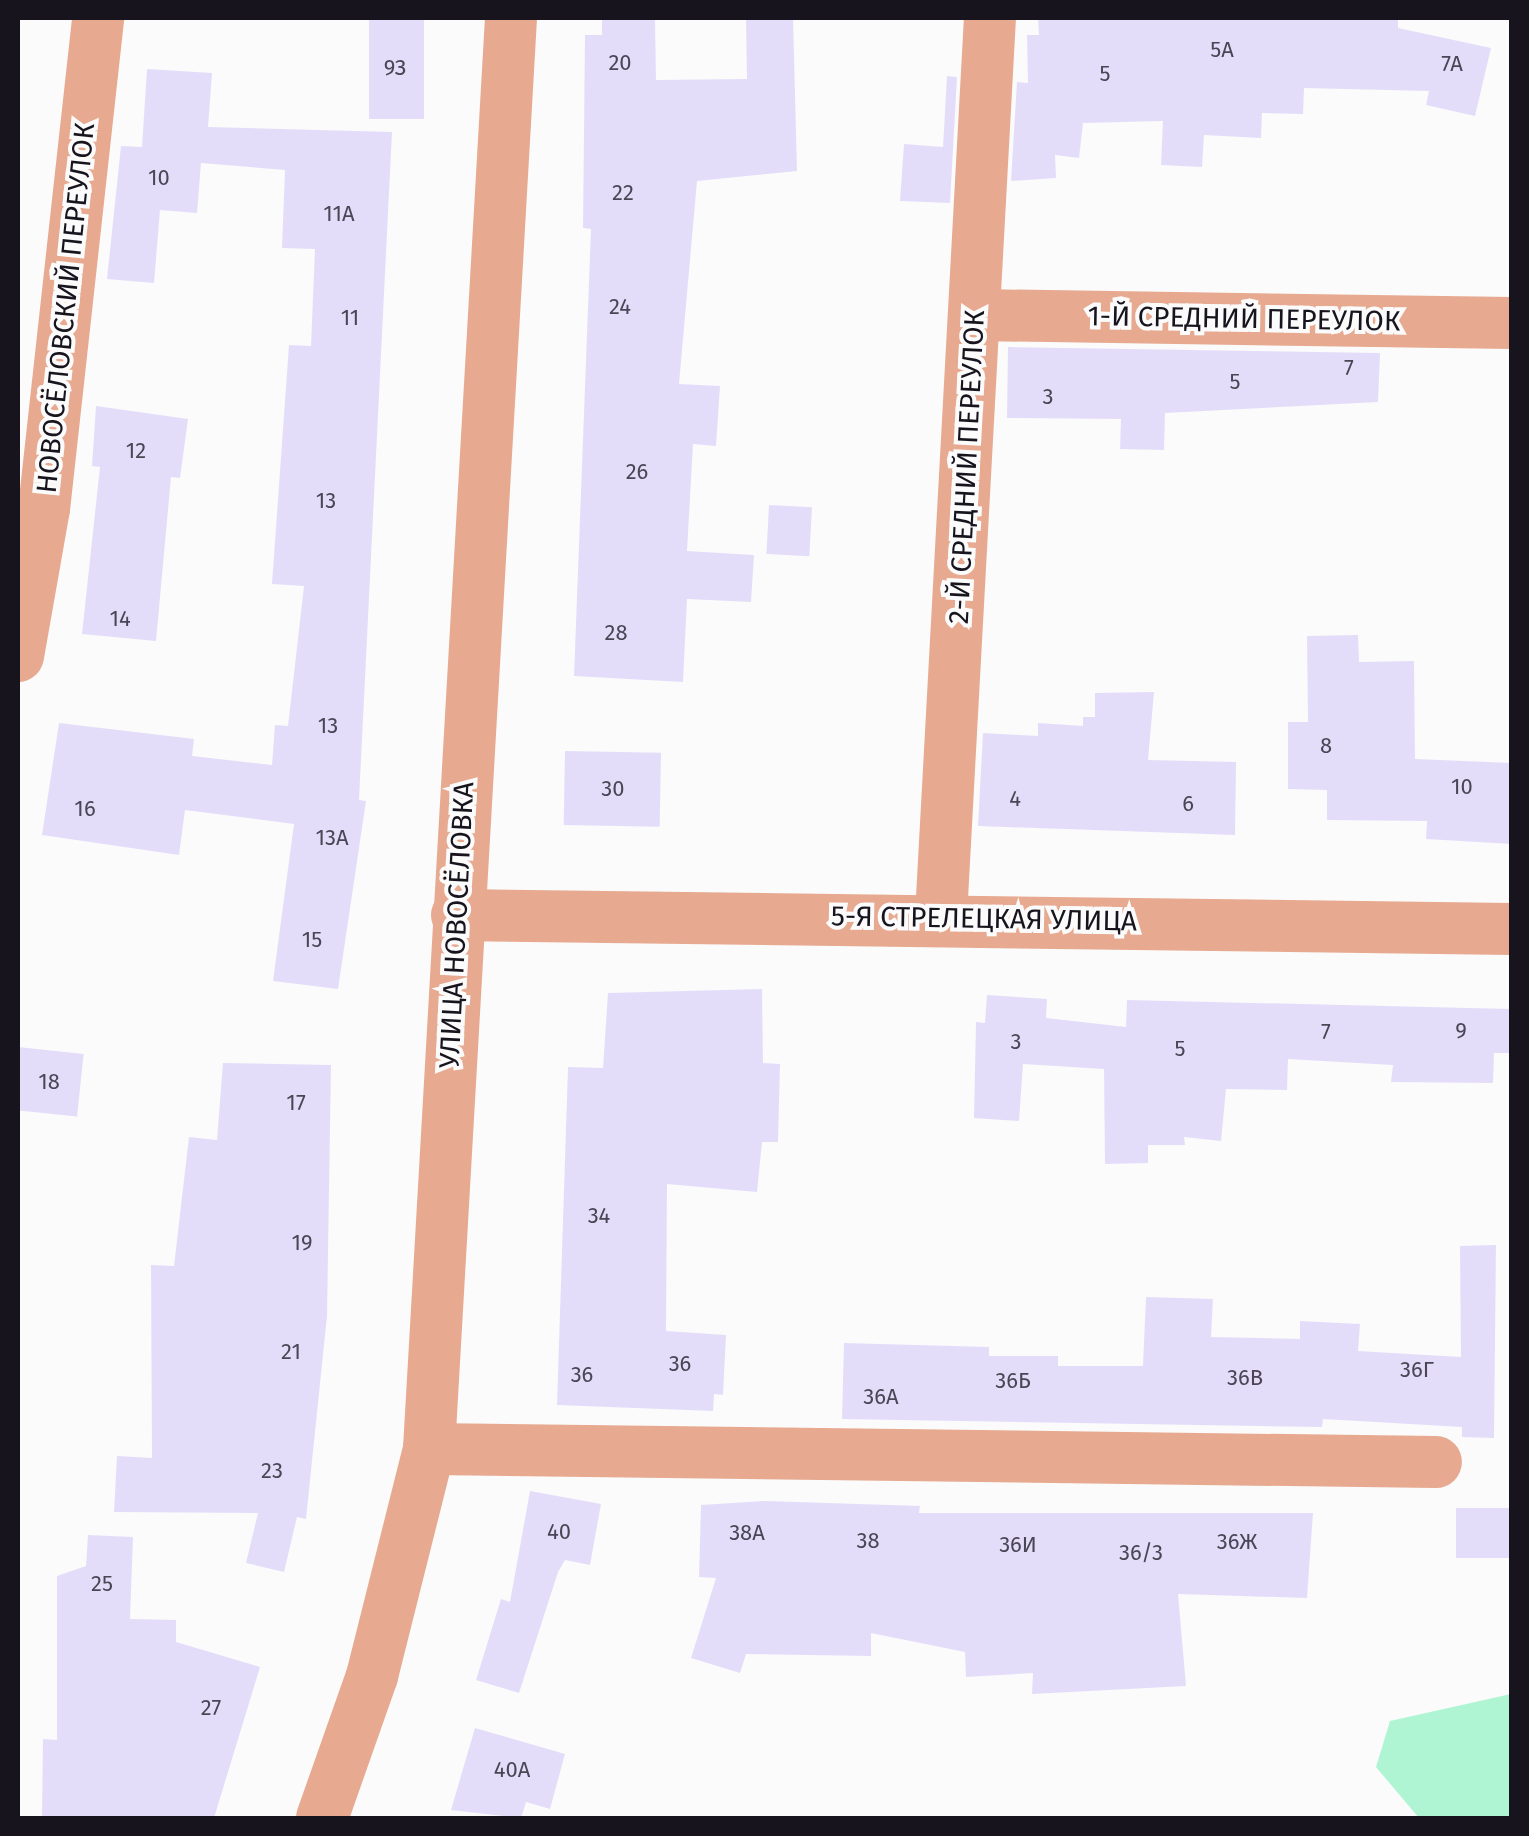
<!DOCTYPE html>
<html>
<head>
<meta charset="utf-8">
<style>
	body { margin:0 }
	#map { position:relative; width:1529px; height:1836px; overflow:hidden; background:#fbfbfb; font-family:"Fira Sans",sans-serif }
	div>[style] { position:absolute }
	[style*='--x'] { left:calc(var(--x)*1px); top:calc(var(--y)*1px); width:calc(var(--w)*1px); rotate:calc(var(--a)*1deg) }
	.green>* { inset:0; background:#aff5d3 }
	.building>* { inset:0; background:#e4ddfa; transform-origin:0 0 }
	.minor>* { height:52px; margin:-26px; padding:0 26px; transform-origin:26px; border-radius:26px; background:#e7a98f }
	span { translate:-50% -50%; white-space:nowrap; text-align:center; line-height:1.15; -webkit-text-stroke:8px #fbfbfb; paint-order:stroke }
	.number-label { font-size:22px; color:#4a4655 }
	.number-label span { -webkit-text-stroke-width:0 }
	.street-label { font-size:28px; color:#17141e }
	.frame { position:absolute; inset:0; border:20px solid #17141e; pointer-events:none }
</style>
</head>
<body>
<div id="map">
	<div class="green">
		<i style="clip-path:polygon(1511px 1694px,1511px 1818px,1419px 1818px,1376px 1767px,1390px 1721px)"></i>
	</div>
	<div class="building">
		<i style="left:369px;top:18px;width:55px;height:101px"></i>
		<i style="clip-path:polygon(746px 18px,793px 18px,797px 171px,697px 181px,679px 384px,720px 386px,716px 446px,693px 444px,687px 551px,754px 555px,751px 602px,687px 599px,683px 682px,574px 676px,591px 229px,583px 228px,585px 35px,602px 35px,602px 20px,655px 20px,656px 80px,747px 79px)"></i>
		<i style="clip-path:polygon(1038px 18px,1398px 18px,1398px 28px,1491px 48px,1475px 116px,1426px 105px,1429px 91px,1304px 88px,1303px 114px,1262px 113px,1261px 138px,1204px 135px,1202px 167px,1161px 165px,1163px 121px,1083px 123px,1079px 158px,1055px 155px,1056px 178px,1011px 181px,1017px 82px,1028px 83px,1027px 35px,1039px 35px)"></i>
		<i style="clip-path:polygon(147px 69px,212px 73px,208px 127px,392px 132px,359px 800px,366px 801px,338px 989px,273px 981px,294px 824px,185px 810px,179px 855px,42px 835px,59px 723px,194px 739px,192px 756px,272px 765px,275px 725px,288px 726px,304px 586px,272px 584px,289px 345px,311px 346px,315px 249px,282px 248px,285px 170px,201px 163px,197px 213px,160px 210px,154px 283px,107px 279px,121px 146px,142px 147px)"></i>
		<i style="clip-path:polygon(947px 76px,957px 77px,950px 203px,900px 201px,904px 144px,943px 147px)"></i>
		<i style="clip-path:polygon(1008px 347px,1380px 353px,1378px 402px,1165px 413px,1164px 450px,1120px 449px,1121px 419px,1007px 418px)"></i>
		<i style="clip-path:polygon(96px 406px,188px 419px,180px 478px,171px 477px,156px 641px,82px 634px,100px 467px,92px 466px)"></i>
		<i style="left:769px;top:505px;width:43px;height:49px;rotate:3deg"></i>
		<i style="clip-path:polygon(1358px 635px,1359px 662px,1414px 661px,1415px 759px,1512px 763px,1512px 844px,1426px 839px,1427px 821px,1327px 820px,1327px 790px,1288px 789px,1288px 722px,1308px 722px,1307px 636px)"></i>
		<i style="clip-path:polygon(1154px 692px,1148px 760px,1236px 762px,1235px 835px,978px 826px,983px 733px,1038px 736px,1038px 723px,1083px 726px,1083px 717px,1095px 717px,1095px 693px)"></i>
		<i style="left:565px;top:751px;width:96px;height:74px;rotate:1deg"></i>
		<i style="clip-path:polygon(762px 989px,763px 1063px,780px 1064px,778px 1142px,762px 1142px,757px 1192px,667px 1184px,666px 1331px,726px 1335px,723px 1395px,714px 1394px,713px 1411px,557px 1405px,568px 1067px,603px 1068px,608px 993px)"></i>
		<i style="clip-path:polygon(987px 995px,1047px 999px,1046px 1018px,1126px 1027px,1127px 1000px,1511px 1009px,1510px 1053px,1494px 1053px,1493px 1083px,1391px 1082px,1393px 1065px,1288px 1059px,1287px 1090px,1226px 1089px,1221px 1141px,1184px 1137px,1185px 1145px,1148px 1145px,1148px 1163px,1105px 1164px,1104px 1069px,1023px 1064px,1019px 1121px,974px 1118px,976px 1022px,985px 1023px)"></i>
		<i style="left:18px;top:1047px;width:66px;height:63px;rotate:6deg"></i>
		<i style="clip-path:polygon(223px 1063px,331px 1065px,327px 1316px,306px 1519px,297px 1517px,284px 1572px,246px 1563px,258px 1513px,114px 1512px,117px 1456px,152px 1458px,151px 1265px,174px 1266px,189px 1137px,217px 1140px)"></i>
		<i style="clip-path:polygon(1496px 1245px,1494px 1438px,1462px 1437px,1462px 1427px,1323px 1419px,1322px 1427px,842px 1419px,844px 1343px,989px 1347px,989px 1356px,1058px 1356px,1058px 1366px,1143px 1366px,1146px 1297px,1213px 1299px,1211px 1337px,1300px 1339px,1300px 1321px,1360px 1324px,1358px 1351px,1461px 1357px,1460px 1246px)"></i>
		<i style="clip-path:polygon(530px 1491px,601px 1504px,590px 1565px,565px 1560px,558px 1572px,519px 1693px,476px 1680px,501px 1599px,510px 1602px)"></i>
		<i style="clip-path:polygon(766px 1501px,920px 1506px,919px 1513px,1313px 1513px,1307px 1598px,1178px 1594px,1186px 1686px,1032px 1694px,1033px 1673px,966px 1677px,965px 1652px,871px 1633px,871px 1656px,746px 1654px,740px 1673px,691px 1658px,716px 1578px,699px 1577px,701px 1505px)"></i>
		<i style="left:1512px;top:1508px;width:50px;height:56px;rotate:90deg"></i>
		<i style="clip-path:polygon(88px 1535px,133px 1537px,130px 1619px,176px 1620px,176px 1642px,260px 1667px,214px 1818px,42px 1818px,43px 1739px,57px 1740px,57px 1576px,86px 1566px)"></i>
		<i style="clip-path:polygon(475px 1728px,565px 1754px,550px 1809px,526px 1802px,521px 1818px,451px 1810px)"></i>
	</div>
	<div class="minor">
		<i style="--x:976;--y:315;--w:536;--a:0.86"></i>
		<i style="--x:18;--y:656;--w:149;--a:-80"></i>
		<i style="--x:44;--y:509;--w:494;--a:-83.7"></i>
		<i style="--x:457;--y:915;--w:1055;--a:0.76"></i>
		<i style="--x:941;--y:916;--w:899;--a:-86.88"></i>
		<i style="--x:429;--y:1449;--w:1007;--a:0.74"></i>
		<i style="--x:322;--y:1818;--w:151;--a:-70.6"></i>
		<i style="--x:372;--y:1676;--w:234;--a:-75.9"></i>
		<i style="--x:429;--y:1449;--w:1433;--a:-86.72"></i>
	</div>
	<div class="number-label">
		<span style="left:1222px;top:50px">5А</span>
		<span style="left:620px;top:63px">20</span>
		<span style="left:1452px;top:64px">7А</span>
		<span style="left:395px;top:68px">9З</span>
		<span style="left:1105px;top:74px">5</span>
		<span style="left:159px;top:178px">10</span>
		<span style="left:623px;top:193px">22</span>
		<span style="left:339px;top:214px">11А</span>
		<span style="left:620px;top:307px">24</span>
		<span style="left:350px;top:318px">11</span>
		<span style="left:1349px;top:368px">7</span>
		<span style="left:1235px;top:382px">5</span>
		<span style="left:1048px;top:397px">3</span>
		<span style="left:136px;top:451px">12</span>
		<span style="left:637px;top:472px">26</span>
		<span style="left:326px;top:501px">13</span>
		<span style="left:120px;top:619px">14</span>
		<span style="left:616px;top:633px">28</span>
		<span style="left:328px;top:726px">13</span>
		<span style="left:1326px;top:746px">8</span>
		<span style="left:1462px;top:787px">10</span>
		<span style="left:613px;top:789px">30</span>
		<span style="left:1015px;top:799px">4</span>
		<span style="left:1188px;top:804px">6</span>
		<span style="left:85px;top:809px">16</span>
		<span style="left:332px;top:838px">13А</span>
		<span style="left:312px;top:940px">15</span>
		<span style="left:1461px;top:1031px">9</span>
		<span style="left:1326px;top:1032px">7</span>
		<span style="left:1016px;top:1042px">3</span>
		<span style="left:1180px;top:1049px">5</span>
		<span style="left:49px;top:1082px">18</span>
		<span style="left:296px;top:1103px">17</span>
		<span style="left:599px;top:1216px">34</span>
		<span style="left:302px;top:1243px">19</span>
		<span style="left:291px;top:1352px">21</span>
		<span style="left:680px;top:1364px">36</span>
		<span style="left:1417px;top:1370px">36Г</span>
		<span style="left:582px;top:1375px">36</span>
		<span style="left:1245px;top:1378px">36В</span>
		<span style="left:1013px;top:1381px">36Б</span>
		<span style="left:881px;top:1397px">36А</span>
		<span style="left:272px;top:1471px">23</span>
		<span style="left:559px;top:1532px">40</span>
		<span style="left:747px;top:1533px">38А</span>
		<span style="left:868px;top:1541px">38</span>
		<span style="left:1237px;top:1542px">36Ж</span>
		<span style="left:1018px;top:1545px">36И</span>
		<span style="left:1141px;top:1553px">36/3</span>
		<span style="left:102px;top:1584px">25</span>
		<span style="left:211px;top:1708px">27</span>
		<span style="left:512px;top:1770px">40А</span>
	</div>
	<div class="street-label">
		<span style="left:66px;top:308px;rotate:-84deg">НОВОСЁЛОВСКИЙ ПЕРЕУЛОК</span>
		<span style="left:1244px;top:319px;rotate:1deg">1-Й СРЕДНИЙ ПЕРЕУЛОК</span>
		<span style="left:967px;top:467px;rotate:-87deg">2-Й СРЕДНИЙ ПЕРЕУЛОК</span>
		<span style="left:984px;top:919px;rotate:1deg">5-Я СТРЕЛЕЦКАЯ УЛИЦА</span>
		<span style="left:457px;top:925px;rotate:-87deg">УЛИЦА НОВОСЁЛОВКА</span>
	</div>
	<div class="frame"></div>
</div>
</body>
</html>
